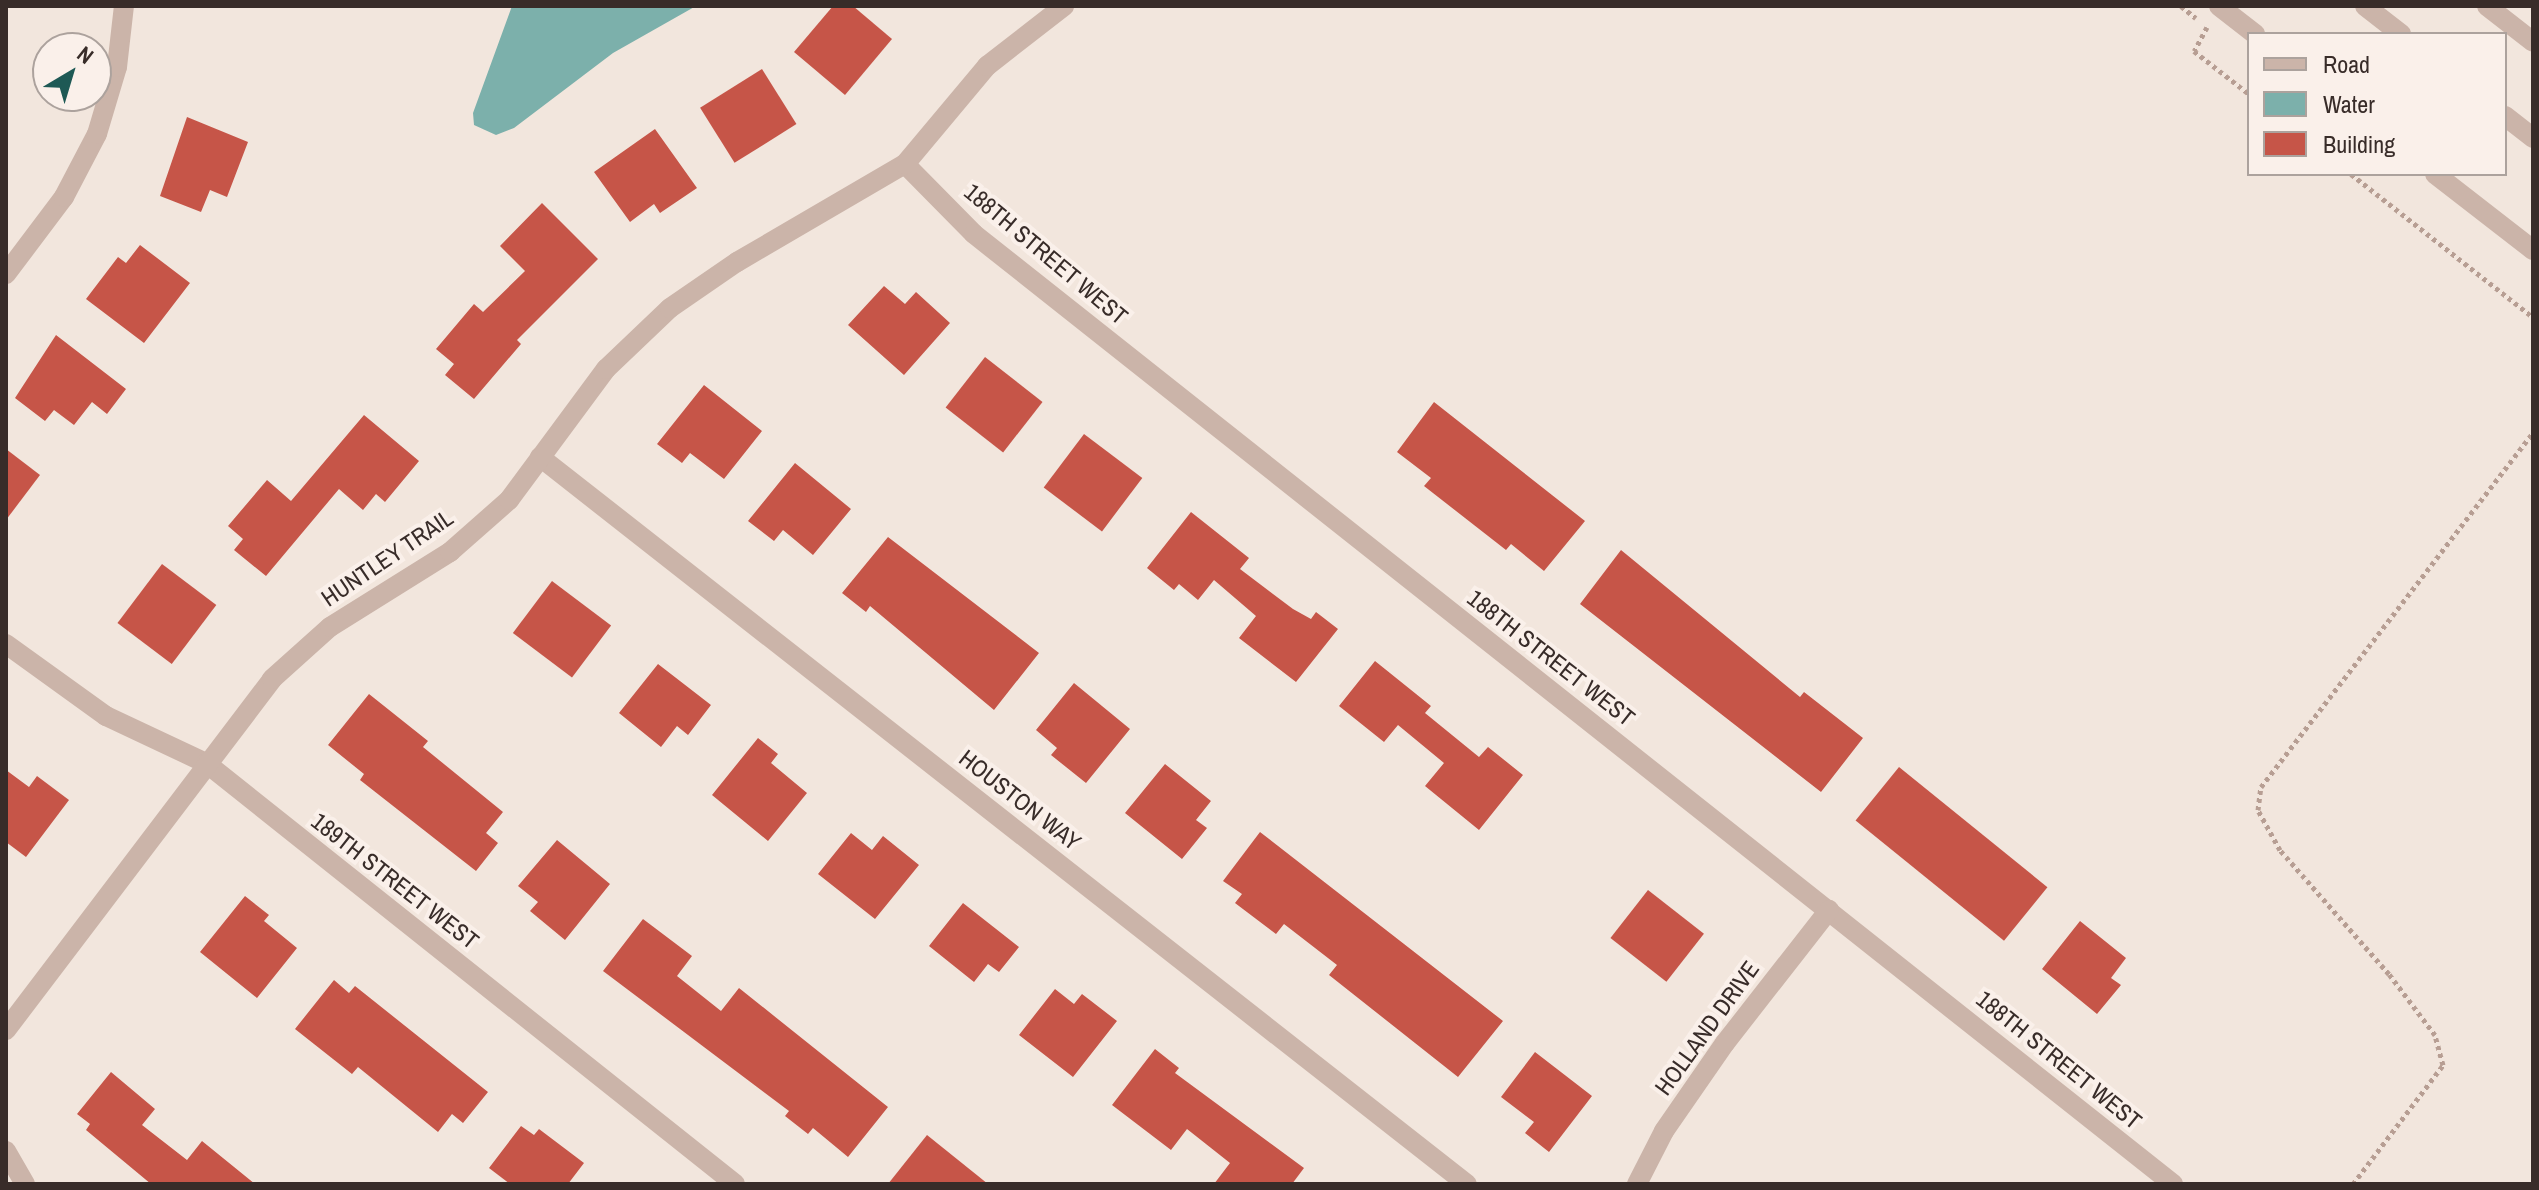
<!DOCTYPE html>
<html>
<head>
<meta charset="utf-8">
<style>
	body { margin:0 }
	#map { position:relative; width:2539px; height:1190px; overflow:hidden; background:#f2e6dd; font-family:"Archivo Narrow",sans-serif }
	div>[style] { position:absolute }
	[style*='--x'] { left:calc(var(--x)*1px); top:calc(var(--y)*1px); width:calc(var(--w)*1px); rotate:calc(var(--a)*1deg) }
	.water>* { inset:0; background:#7cb0ab }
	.building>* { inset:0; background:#c65548; transform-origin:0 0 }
	.path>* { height:5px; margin-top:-2.5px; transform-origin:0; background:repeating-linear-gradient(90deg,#b79e93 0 4px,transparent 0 8px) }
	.minor>* { height:20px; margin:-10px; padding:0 10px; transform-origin:10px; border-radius:10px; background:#cbb4a9 }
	span { translate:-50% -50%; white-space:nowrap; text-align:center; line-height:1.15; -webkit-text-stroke:8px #faf0ea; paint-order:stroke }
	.street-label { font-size:24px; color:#382c29 }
	.frame { position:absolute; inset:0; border:8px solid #382c29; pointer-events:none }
	.legend { position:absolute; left:2247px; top:32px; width:260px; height:144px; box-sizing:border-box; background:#faf0ea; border:2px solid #aca29d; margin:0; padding:10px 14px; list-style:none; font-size:24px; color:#382c29 }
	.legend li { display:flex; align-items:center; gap:16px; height:40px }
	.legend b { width:40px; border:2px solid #aca29d }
	.north { position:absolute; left:32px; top:32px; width:80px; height:80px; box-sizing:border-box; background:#faf0ea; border:2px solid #aca29d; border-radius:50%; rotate:38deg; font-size:22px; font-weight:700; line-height:32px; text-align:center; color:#382c29 }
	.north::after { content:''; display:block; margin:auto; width:28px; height:36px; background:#1e5955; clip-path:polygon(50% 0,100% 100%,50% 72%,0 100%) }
</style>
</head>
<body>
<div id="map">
	<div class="water">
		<i style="clip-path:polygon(512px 6px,696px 6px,613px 53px,514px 128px,496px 135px,474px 125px,473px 113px)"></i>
	</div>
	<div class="building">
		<i style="clip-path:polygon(833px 6px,853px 6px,892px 39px,845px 95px,794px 52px)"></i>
		<i style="left:762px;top:69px;width:65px;height:73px;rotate:58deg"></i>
		<i style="clip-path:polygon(187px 117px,248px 142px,227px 197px,210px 190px,201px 212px,160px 196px)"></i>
		<i style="clip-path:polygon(655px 129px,697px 188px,660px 213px,654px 204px,630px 222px,594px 172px)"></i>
		<i style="clip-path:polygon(542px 203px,598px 259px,517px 340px,521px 344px,474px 399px,445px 375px,454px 364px,436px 349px,474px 304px,483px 312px,525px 271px,500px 246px)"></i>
		<i style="clip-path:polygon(140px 245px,190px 283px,144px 343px,86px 299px,118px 257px,126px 263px)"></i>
		<i style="clip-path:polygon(884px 286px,905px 304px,916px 292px,950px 323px,904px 375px,848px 325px)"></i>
		<i style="clip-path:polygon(56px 335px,126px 389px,107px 414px,92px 402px,74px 425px,54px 410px,45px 421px,15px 398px)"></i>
		<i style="left:985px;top:357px;width:73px;height:64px;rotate:38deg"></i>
		<i style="clip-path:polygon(704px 385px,762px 431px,724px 479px,690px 453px,682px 463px,657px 444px)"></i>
		<i style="clip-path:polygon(1434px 402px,1585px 521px,1544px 571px,1511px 544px,1506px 550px,1424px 486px,1431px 478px,1397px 452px)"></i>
		<i style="clip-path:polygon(364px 415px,419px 461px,385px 502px,376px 494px,363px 510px,339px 489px,266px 576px,234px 550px,243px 539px,228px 526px,267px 480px,291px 501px)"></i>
		<i style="left:1084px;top:434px;width:73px;height:67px;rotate:37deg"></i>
		<i style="clip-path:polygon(6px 449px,40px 475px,6px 520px)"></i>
		<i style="clip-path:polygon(795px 463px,851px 509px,813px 555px,783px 530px,774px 541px,748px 521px)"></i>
		<i style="clip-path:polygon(1191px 512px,1249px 558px,1240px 569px,1293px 609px,1311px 619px,1316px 612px,1338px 629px,1296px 682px,1239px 638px,1256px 616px,1214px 580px,1198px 600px,1179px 584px,1174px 590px,1147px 568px)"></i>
		<i style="clip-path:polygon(888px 537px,1039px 653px,994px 710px,870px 606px,866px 612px,842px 593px)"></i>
		<i style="clip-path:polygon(1621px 550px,1800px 697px,1804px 692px,1863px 738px,1821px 792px,1580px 604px)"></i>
		<i style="left:162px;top:564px;width:68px;height:74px;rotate:37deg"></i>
		<i style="left:552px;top:581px;width:74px;height:65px;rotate:37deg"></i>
		<i style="clip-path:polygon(1375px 661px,1431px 706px,1425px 713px,1479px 757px,1488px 747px,1523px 775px,1479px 830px,1425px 786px,1444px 763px,1398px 725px,1384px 742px,1339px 706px)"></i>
		<i style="clip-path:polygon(658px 664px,711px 705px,688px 735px,677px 726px,661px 747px,619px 713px)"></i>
		<i style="clip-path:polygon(1074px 683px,1130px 729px,1086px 783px,1051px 755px,1057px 748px,1036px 730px)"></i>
		<i style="clip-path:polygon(369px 694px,428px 741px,423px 747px,503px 812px,486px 833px,498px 843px,476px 871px,360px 780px,364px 774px,328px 745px)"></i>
		<i style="clip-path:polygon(758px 738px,778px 754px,771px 763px,807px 793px,768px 841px,712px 795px)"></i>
		<i style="clip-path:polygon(1165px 764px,1211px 801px,1196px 820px,1207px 828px,1182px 859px,1125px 813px)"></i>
		<i style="left:1899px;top:767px;width:191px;height:69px;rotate:39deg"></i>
		<i style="clip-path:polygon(6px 770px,29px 787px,37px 776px,69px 800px,26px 857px,6px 842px)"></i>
		<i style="clip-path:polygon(1260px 832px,1503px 1021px,1458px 1077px,1329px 975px,1337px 965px,1284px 924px,1276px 934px,1235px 903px,1242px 894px,1223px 881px)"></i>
		<i style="clip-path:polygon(851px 833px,872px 850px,883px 836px,919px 865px,875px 919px,818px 874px)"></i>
		<i style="clip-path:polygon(557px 840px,610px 884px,565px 940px,530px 911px,538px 902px,518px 886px)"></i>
		<i style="left:1648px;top:890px;width:71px;height:61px;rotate:38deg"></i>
		<i style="clip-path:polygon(245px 896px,269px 915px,264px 921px,297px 948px,257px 998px,200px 952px)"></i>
		<i style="clip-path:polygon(963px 903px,1019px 947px,999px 972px,988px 964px,974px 982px,929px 946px)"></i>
		<i style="clip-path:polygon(643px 919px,692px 956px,677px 976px,721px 1011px,739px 988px,888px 1107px,848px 1157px,813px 1128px,808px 1134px,785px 1116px,789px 1111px,603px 971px)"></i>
		<i style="clip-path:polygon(2080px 921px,2126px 958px,2111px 978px,2121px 985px,2097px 1014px,2042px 969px)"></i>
		<i style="clip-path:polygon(334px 980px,349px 993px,355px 986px,488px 1092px,463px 1123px,452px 1114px,438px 1132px,358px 1067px,352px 1074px,295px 1029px)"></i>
		<i style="clip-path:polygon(1055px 989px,1074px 1004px,1082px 994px,1117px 1021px,1073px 1077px,1019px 1035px)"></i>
		<i style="clip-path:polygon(1155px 1049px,1179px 1068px,1175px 1073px,1304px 1168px,1292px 1184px,1214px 1184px,1230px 1163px,1187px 1129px,1171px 1150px,1112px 1105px)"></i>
		<i style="clip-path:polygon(1535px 1052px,1592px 1096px,1549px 1152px,1525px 1133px,1534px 1122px,1501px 1097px)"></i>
		<i style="clip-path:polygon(111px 1072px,155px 1109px,142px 1125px,187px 1160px,202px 1141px,255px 1184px,151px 1184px,86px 1130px,90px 1124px,77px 1114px)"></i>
		<i style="clip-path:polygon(521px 1126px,534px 1135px,539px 1129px,584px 1163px,568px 1184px,510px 1184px,489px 1168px)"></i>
		<i style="clip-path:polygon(927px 1135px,988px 1184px,888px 1184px)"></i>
	</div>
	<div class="path">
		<i style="--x:2181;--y:6;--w:19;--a:39"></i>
		<i style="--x:2207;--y:27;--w:27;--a:118"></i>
		<i style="--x:2194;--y:51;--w:70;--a:38"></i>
		<i style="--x:2351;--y:174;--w:231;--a:38.2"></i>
		<i style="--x:2353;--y:1184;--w:149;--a:-52.9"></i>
		<i style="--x:2443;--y:1065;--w:31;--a:-105"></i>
		<i style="--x:2435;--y:1035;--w:76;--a:-127"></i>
		<i style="--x:2389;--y:974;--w:165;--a:-131.3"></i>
		<i style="--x:2280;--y:850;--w:46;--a:-118.8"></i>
		<i style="--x:2258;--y:810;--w:23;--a:-83"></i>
		<i style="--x:2261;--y:787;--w:446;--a:-52.5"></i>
	</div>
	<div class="minor">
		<i style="--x:2219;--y:6;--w:46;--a:37.9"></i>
		<i style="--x:2365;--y:6;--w:46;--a:37.9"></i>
		<i style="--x:2487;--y:6;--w:58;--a:38"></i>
		<i style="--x:2505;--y:116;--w:36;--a:38"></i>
		<i style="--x:905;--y:164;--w:98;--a:45.4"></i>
		<i style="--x:974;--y:234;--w:1530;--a:38.39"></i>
		<i style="--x:2435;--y:174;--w:124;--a:37.8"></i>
		<i style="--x:6;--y:274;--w:96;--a:-53"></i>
		<i style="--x:64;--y:197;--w:71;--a:-62.4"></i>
		<i style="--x:97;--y:134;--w:70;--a:-73.4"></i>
		<i style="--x:117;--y:67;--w:61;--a:-83.5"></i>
		<i style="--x:540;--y:457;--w:1178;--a:38.11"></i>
		<i style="--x:6;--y:644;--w:123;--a:35.8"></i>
		<i style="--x:106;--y:716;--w:110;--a:25.2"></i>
		<i style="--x:206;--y:763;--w:676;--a:38.51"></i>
		<i style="--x:6;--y:1030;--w:440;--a:-52.8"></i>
		<i style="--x:272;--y:679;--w:78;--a:-41.9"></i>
		<i style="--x:330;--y:627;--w:142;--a:-32"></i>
		<i style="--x:450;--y:552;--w:79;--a:-41.4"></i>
		<i style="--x:509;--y:500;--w:163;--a:-53.5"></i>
		<i style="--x:606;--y:369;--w:88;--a:-43.6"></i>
		<i style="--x:670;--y:308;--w:81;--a:-34.5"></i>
		<i style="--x:737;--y:262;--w:194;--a:-30.3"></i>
		<i style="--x:905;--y:164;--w:128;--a:-50.1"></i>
		<i style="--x:987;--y:66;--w:98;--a:-37.9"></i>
		<i style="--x:6;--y:1151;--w:38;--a:60"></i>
		<i style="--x:1637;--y:1184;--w:59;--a:-63"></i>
		<i style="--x:1664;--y:1131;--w:107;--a:-55.3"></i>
		<i style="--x:1725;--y:1043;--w:169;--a:-52"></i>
	</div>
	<div class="street-label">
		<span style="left:1046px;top:254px;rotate:40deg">188TH STREET WEST</span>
		<span style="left:387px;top:558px;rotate:-34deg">HUNTLEY TRAIL</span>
		<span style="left:1551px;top:658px;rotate:38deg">188TH STREET WEST</span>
		<span style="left:1020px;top:800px;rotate:38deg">HOUSTON WAY</span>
		<span style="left:395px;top:881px;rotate:38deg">189TH STREET WEST</span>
		<span style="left:1707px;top:1028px;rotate:-54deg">HOLLAND DRIVE</span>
		<span style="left:2059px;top:1060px;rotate:39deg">188TH STREET WEST</span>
	</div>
	<div class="frame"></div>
	<ul class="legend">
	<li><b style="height:10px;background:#cbb4a9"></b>Road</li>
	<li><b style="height:22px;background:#7cb0ab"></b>Water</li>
	<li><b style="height:22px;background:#c65548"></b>Building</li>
	</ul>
	<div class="north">N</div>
</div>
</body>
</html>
